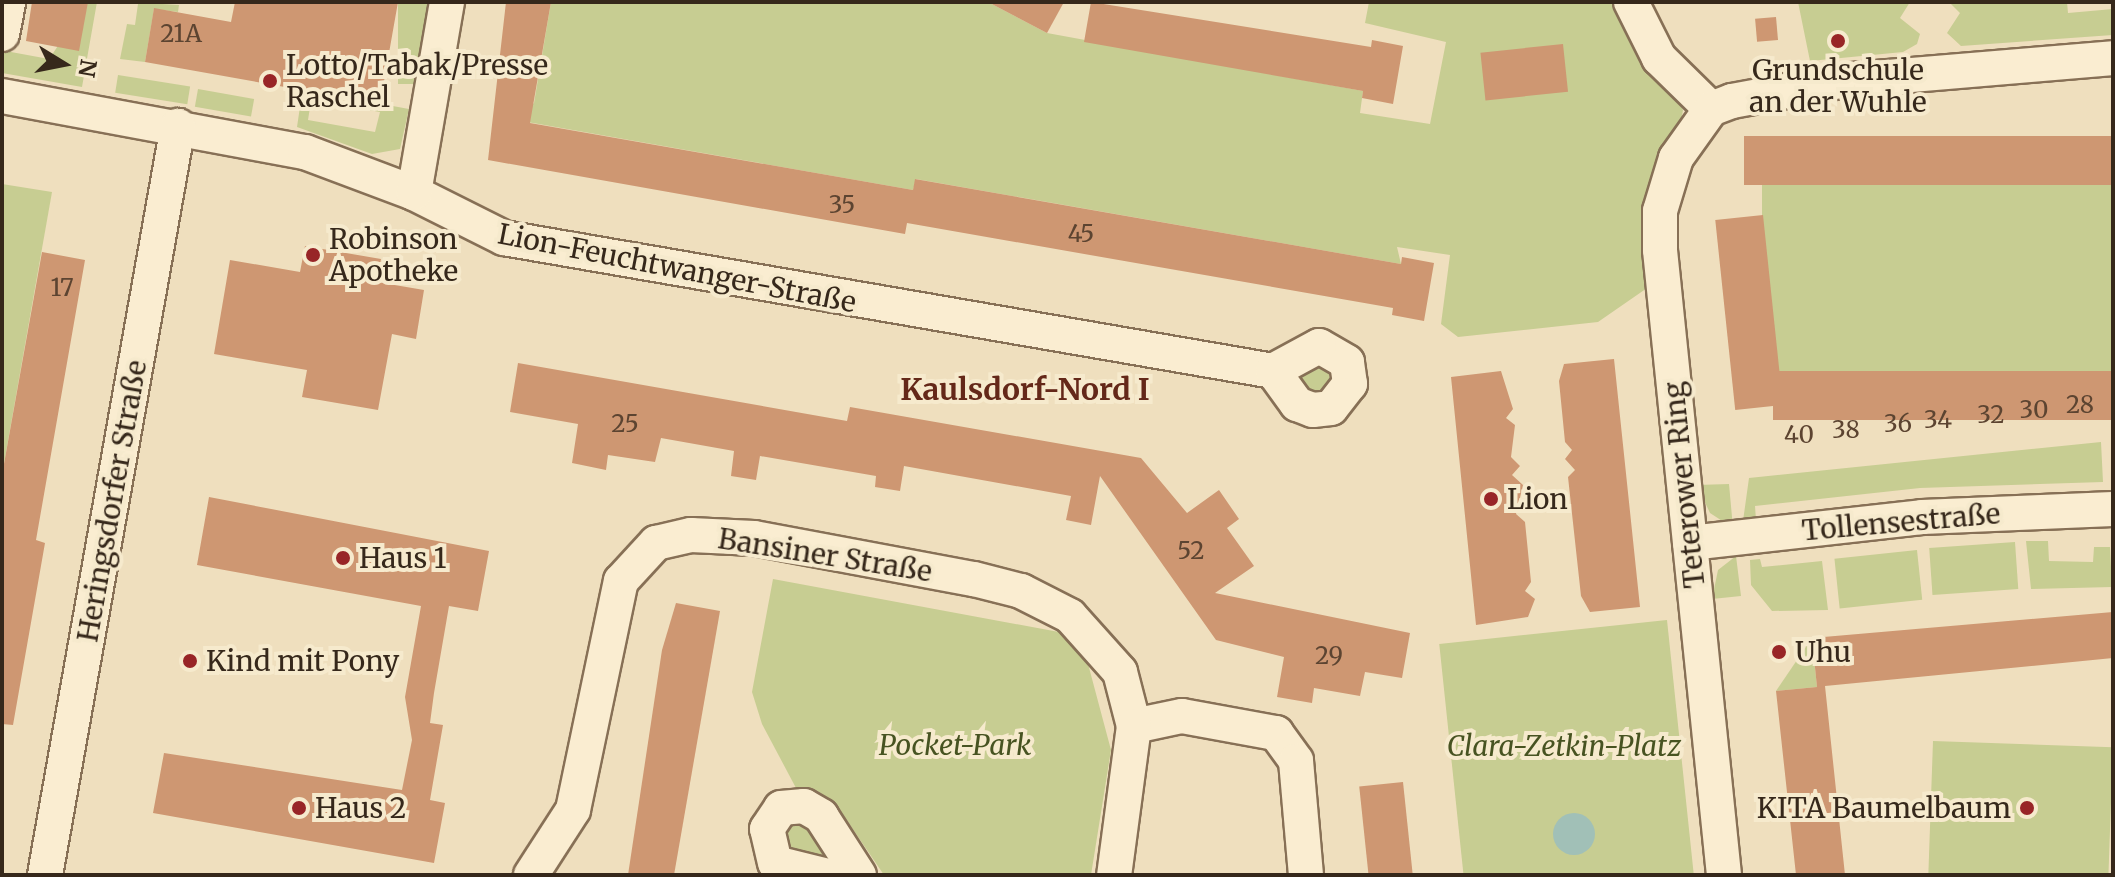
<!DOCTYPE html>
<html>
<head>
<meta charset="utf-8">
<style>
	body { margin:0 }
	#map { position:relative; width:2115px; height:877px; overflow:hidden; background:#efdfbe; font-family:Merriweather,serif }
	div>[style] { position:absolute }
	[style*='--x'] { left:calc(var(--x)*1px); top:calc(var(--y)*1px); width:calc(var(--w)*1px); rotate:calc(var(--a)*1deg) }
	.green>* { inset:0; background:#c7cd92; transform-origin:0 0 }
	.water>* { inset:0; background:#a1c0b7 }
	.round { border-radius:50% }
	.building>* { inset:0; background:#ce9772; transform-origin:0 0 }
	.roads { filter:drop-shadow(2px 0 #877056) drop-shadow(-2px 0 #877056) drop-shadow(0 2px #877056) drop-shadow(0 -2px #877056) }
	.minor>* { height:34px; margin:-17px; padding:0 17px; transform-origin:17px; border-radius:17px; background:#faedd1 }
	.dots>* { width:22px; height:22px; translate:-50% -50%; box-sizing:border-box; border:4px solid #f6eacd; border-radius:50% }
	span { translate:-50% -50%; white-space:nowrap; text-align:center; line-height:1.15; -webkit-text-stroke:8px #f6eacd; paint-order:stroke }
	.number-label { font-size:24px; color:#5c4431 }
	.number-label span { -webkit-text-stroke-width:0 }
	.poi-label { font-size:28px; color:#36281b }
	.left { translate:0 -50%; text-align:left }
	.right { translate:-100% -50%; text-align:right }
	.street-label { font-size:28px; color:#36281b }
	.park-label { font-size:28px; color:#475321; font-style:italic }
	.neighbourhood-label { font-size:30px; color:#642819; font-weight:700 }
	.frame { position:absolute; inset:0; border:4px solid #36281b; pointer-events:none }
	.north { position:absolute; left:24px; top:24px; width:80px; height:80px; -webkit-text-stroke:6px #f6eacd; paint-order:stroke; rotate:100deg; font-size:22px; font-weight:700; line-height:32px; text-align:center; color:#36281b }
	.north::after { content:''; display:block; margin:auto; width:28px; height:36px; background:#36281b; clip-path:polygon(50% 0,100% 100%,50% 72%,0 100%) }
</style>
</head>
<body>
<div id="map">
	<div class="green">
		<i style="clip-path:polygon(2px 2px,20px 2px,11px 52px,49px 59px,88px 2px,97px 2px,82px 87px,2px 73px)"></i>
		<i style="clip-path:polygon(130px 2px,179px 5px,178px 12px,154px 9px,145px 62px,120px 59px,127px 24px,135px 25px,138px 4px)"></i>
		<i style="left:398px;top:2px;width:30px;height:82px"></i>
		<i style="clip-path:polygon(551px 2px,988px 2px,1047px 33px,1363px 91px,1360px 113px,1430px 124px,1446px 42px,1365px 23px,1369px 2px,1621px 2px,1683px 110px,1650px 286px,1598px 322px,1458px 337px,1441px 324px,1450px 255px,1397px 247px,1401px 264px,916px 179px,913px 190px,516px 120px,534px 103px)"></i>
		<i style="clip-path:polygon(1798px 2px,1910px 2px,1900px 18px,1920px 34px,1917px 44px,1903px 52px,1810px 61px)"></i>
		<i style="clip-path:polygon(1949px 2px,2067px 2px,2068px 13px,2113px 9px,2113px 35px,1961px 46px,1947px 33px,1960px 13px)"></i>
		<i style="left:118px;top:75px;width:73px;height:18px;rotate:9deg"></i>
		<i style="left:198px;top:89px;width:57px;height:18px;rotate:10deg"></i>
		<i style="clip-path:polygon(301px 100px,311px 101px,308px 120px,375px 132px,380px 112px,358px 108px,360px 100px,409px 109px,400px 149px,372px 154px,297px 127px)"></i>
		<i style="clip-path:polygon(2px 184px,52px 192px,2px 475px)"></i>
		<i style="left:2113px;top:185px;width:186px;height:351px;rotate:90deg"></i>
		<i style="clip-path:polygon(1314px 362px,1328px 369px,1331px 384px,1314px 398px,1297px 376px)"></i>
		<i style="clip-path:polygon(2101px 442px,2103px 482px,1920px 488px,1755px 506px,1756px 520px,1743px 521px,1749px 478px)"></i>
		<i style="clip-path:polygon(1729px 484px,1733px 528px,1710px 513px,1697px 485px)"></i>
		<i style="clip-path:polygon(2026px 541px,2048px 541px,2049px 561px,2093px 562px,2094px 547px,2110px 547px,2112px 587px,2031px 589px)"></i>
		<i style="left:2015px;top:542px;width:47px;height:86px;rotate:86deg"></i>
		<i style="left:1917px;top:550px;width:50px;height:83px;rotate:84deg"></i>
		<i style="clip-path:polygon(1736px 556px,1741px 596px,1712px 599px,1718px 570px)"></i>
		<i style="clip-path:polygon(1760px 559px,1762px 567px,1822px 561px,1828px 610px,1772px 611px,1751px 585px,1750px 560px)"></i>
		<i style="clip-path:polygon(773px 579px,1059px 632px,1087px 660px,1111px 750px,1091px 875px,884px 875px,835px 803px,796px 788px,762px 724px,752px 692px)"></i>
		<i style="left:1667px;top:620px;width:256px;height:229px;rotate:84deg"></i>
		<i style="clip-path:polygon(1812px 638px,1817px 687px,1776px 691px)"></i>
		<i style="left:1933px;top:741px;width:180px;height:135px;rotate:2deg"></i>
		<i style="clip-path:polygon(800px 814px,847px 869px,790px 860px,780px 823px)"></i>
	</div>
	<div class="water">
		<i class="round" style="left:1553px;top:813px;width:42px;height:42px"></i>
	</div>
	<div class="building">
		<i style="clip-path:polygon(32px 2px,88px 2px,79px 51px,26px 41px)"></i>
		<i style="clip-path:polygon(235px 2px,398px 2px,380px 104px,145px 62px,154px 8px,231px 22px)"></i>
		<i style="clip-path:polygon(506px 2px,551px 2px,530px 123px,913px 190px,915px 179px,1401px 264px,1402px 257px,1434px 263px,1424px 321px,1392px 315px,1393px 308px,907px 223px,905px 234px,488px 160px)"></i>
		<i style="clip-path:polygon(988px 2px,1064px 2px,1047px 33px)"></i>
		<i style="clip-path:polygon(1091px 2px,1371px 47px,1372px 40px,1403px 46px,1393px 104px,1362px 98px,1363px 91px,1084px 42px)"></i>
		<i style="left:1776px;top:17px;width:23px;height:21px;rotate:85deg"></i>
		<i style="left:1563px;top:44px;width:48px;height:83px;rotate:84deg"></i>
		<i style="left:2113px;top:136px;width:49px;height:369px;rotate:90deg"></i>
		<i style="left:1763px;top:215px;width:191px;height:48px;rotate:84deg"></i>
		<i style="clip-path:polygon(305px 246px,381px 259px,377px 282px,424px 290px,416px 339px,392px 334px,378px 410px,302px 397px,307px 370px,214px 354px,230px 260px,300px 272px)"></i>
		<i style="clip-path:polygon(42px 252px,85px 260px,36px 540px,45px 543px,13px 725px,2px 724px,2px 475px)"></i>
		<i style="clip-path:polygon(1614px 359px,1640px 607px,1590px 612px,1581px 596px,1568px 477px,1575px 470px,1565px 459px,1572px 450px,1565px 442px,1559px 381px,1564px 364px)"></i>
		<i style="clip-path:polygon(518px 363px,847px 421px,850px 407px,1141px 458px,1187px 513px,1219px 490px,1239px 519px,1227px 528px,1254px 566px,1215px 593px,1410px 633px,1402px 678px,1365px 672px,1360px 696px,1314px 688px,1312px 703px,1277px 697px,1284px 657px,1216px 640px,1100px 476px,1091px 525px,1066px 520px,1071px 496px,904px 466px,900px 491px,875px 487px,876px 476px,760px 456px,756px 480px,731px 476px,734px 451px,661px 438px,655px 462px,608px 455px,606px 470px,572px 463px,578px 424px,510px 412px)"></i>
		<i style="clip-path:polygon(1501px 371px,1513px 409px,1506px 418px,1515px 425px,1511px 457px,1520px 466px,1512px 475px,1523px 485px,1516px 514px,1525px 522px,1531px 582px,1525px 591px,1535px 599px,1528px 617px,1476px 625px,1451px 377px)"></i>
		<i style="left:2113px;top:371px;width:49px;height:340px;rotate:90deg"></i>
		<i style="clip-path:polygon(209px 497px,489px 551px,478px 611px,449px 606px,434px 693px,430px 723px,443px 725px,430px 800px,445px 803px,434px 863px,153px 813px,164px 753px,402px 790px,412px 740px,405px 697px,421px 606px,197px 565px)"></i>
		<i style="clip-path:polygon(676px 603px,720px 611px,674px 875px,628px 875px,662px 650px)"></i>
		<i style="clip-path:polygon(2113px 612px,2113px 658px,1825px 686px,1845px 875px,1796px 875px,1776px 691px,1817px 687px,1812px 638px)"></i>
		<i style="left:1403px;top:782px;width:94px;height:44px;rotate:84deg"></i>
	</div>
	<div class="roads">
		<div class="minor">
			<i style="--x:1631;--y:2;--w:63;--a:63.4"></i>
			<i style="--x:1659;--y:58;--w:73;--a:44.4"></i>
			<i style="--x:2;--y:34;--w:33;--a:-79"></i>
			<i style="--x:2;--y:96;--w:308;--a:10.5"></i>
			<i style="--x:305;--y:152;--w:116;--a:20.6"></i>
			<i style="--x:414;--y:193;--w:101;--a:26.6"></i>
			<i style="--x:504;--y:238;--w:780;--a:9.81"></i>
			<i style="--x:1273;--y:371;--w:41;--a:54"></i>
			<i style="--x:1297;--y:404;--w:17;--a:21"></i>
			<i style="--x:1313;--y:410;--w:18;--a:-6"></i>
			<i style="--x:1331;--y:408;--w:31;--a:-52"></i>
			<i style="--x:1350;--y:384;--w:22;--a:-98"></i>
			<i style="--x:1347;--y:362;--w:32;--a:-150"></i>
			<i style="--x:1319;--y:346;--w:52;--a:151.5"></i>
			<i style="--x:414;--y:193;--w:194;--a:-80.2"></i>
			<i style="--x:1690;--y:543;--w:233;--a:-6.4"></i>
			<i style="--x:1922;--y:517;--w:191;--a:-2.4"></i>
			<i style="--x:1134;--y:726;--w:49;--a:-11.8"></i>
			<i style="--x:1182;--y:716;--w:96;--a:10.3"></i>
			<i style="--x:1276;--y:733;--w:34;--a:54"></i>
			<i style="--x:1296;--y:761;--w:114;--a:85"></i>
			<i style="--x:45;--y:875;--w:761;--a:-79.93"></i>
			<i style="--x:531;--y:875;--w:77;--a:-57.1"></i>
			<i style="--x:573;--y:810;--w:234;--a:-78.2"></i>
			<i style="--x:621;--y:581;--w:52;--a:-47.4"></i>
			<i style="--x:656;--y:543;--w:36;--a:-13"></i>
			<i style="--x:691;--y:535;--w:63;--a:2.7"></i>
			<i style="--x:754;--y:538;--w:224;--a:10.6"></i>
			<i style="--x:974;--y:579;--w:49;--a:14.3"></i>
			<i style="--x:1021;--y:591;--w:55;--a:27"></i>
			<i style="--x:1070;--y:616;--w:75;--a:48.2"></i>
			<i style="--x:1120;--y:672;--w:56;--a:75.5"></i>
			<i style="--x:1134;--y:726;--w:150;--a:97.6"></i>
			<i style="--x:824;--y:875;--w:50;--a:-166.2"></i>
			<i style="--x:775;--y:863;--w:35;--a:-103"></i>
			<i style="--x:767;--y:829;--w:25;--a:-56"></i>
			<i style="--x:781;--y:808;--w:23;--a:-5"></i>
			<i style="--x:804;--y:806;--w:20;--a:30"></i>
			<i style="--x:821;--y:816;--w:70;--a:57.2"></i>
			<i style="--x:1724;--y:875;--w:628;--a:-95.85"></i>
			<i style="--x:1660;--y:250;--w:39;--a:-90"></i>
			<i style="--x:1660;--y:211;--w:55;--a:-73.2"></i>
			<i style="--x:1676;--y:158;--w:60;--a:-54.5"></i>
			<i style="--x:1711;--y:109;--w:22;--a:-21"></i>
			<i style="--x:1732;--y:101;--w:110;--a:-10.5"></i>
			<i style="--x:1840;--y:81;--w:274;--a:-4.8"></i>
		</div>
	</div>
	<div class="dots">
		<i style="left:1838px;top:41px;background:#982527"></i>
		<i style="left:270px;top:81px;background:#982527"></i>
		<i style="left:313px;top:255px;background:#982527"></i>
		<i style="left:1491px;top:499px;background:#982527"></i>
		<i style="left:343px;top:558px;background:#982527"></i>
		<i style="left:1779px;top:652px;background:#982527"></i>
		<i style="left:190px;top:661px;background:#982527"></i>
		<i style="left:299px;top:808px;background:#982527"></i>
		<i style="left:2027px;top:808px;background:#982527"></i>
	</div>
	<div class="number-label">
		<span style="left:181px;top:34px">21A</span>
		<span style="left:842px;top:205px">35</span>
		<span style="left:1081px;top:234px">45</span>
		<span style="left:62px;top:288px">17</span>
		<span style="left:2080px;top:405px">28</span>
		<span style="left:2034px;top:410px">30</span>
		<span style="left:1991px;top:415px">32</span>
		<span style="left:1938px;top:420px">34</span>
		<span style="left:625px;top:424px">25</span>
		<span style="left:1898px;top:424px">36</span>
		<span style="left:1846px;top:430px">38</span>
		<span style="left:1799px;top:435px">40</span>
		<span style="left:1191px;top:551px">52</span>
		<span style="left:1329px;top:656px">29</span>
	</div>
	<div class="poi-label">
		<span class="left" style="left:286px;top:81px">Lotto/Tabak/Presse<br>Raschel</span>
		<span style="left:1838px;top:86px">Grundschule<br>an der Wuhle</span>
		<span class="left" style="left:329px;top:255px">Robinson<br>Apotheke</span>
		<span class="left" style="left:1507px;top:499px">Lion</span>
		<span class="left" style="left:359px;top:558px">Haus 1</span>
		<span class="left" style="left:1795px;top:652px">Uhu</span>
		<span class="left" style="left:206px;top:661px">Kind mit Pony</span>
		<span class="left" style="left:315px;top:808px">Haus 2</span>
		<span class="right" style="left:2011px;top:808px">KITA Baumelbaum</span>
	</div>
	<div class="street-label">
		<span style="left:677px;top:268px;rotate:11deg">Lion-Feuchtwanger-Straße</span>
		<span style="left:1684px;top:485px;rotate:-96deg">Teterower Ring</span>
		<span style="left:112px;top:501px;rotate:-80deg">Heringsdorfer Straße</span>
		<span style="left:1901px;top:522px;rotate:-5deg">Tollensestraße</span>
		<span style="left:825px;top:555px;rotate:9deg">Bansiner Straße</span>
	</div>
	<div class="park-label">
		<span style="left:955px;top:745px">Pocket-Park</span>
		<span style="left:1564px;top:746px">Clara-Zetkin-Platz</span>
	</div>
	<div class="neighbourhood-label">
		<span style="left:1025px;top:389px">Kaulsdorf-Nord I</span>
	</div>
	<div class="frame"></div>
	<div class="north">N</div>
</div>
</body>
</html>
